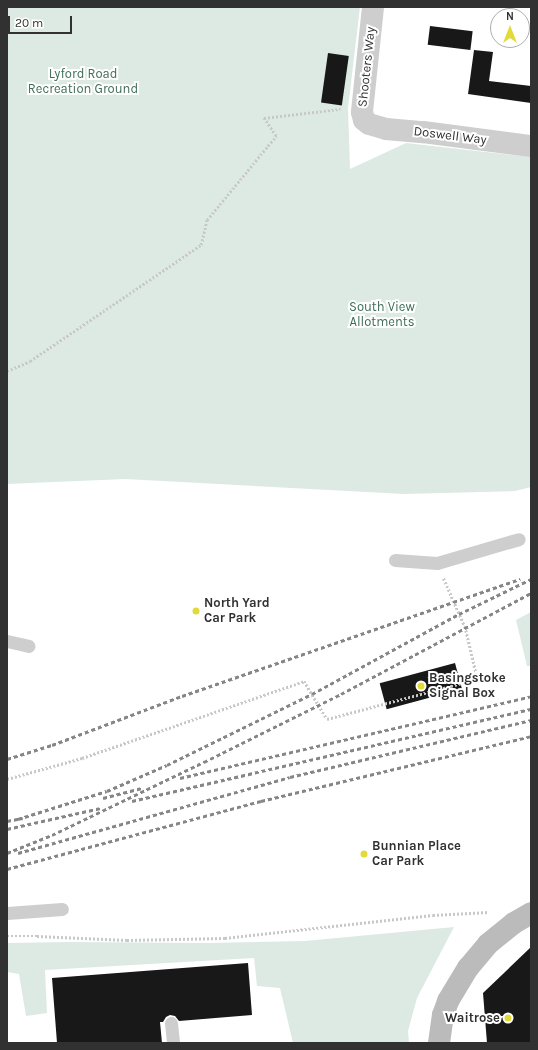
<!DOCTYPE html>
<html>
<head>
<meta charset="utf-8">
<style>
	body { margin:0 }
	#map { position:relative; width:538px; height:1050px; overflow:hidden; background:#fff; font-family:Karla,sans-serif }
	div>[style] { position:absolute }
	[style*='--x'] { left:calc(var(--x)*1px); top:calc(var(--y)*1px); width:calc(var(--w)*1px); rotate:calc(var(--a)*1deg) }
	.green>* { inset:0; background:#ddeae3 }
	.building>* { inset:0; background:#181818; transform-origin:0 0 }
	.path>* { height:2.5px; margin-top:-1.25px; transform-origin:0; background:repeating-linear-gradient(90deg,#c8c8c8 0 2px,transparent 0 4px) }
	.lane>* { height:13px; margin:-6.5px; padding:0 6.5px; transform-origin:6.5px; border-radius:6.5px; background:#cecece }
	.street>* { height:22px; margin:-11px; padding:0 11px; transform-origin:11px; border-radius:11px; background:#cecece }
	.secondary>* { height:22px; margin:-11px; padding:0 11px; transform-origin:11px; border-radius:11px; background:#bbb }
	.rail>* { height:3px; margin-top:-1.5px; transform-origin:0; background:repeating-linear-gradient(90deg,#868686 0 4px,transparent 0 7px) }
	.dots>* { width:11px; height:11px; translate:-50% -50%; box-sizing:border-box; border:2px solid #fff; border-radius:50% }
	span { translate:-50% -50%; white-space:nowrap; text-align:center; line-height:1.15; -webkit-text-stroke:4px #fff; paint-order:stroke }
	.street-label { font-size:13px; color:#313131 }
	.park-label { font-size:13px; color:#3f6d58 }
	.poi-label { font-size:13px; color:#313131; font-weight:700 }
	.left { translate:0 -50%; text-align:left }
	.right { translate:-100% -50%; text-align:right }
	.frame { position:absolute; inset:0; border:8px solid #313131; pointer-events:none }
	.north { position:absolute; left:490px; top:8px; width:40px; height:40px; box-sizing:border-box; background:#fff; border:1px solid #adadad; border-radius:50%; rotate:0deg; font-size:11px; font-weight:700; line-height:16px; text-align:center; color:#313131 }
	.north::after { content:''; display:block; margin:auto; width:14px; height:18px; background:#e2da39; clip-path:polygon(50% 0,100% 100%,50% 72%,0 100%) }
	.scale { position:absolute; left:8px; top:16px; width:64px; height:18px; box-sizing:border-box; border:2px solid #313131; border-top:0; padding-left:5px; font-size:12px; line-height:14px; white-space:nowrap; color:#313131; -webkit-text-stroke:3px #fff; paint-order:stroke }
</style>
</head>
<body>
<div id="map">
	<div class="green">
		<i style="clip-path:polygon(7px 7px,360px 7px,348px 108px,350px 169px,406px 143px,531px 157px,531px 487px,515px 491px,404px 494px,125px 479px,7px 484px)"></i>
		<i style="clip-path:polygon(531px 612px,531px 666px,527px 666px,516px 620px)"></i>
		<i style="clip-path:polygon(454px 927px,417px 998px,408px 1031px,409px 1043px,293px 1043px,280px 988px,257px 986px,254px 958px,45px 970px,47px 1013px,26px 1016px,19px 974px,7px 972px,7px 943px,68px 942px,210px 943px,305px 941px)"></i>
	</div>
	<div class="building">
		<i style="left:430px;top:26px;width:43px;height:19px;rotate:7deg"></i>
		<i style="clip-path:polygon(474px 50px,493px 52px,489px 81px,531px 86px,531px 103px,468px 94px)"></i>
		<i style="left:328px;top:53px;width:21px;height:50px;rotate:8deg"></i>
		<i style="left:455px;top:663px;width:27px;height:78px;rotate:75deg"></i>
		<i style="clip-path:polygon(531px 947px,531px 1043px,487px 1043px,483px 993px)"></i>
		<i style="clip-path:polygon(248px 963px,252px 1015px,179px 1021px,175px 1016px,170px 1015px,166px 1017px,163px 1022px,160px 1022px,162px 1043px,57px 1043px,52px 978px)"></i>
	</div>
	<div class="path">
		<i style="--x:7;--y:371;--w:25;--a:-23"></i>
		<i style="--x:30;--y:361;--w:207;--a:-34.2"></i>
		<i style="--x:201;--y:245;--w:26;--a:-77"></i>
		<i style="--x:207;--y:220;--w:109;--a:-50.6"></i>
		<i style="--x:276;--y:136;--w:22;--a:-124"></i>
		<i style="--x:264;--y:118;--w:77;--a:-6.8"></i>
		<i style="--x:7;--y:779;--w:78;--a:-15.6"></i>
		<i style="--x:82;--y:758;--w:235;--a:-19.1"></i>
		<i style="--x:304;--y:681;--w:44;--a:58.8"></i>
		<i style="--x:327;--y:719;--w:155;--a:-14.9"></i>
		<i style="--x:477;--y:679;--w:52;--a:-103.2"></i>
		<i style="--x:465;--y:628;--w:55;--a:-113.7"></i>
		<i style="--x:7;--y:936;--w:30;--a:0"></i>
		<i style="--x:37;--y:936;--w:90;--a:2.5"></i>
		<i style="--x:127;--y:940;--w:98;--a:-1.2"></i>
		<i style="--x:225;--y:938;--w:209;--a:-6.3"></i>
		<i style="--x:433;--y:915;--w:56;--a:-3.1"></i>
	</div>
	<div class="lane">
		<i style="--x:395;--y:560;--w:42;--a:4.1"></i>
		<i style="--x:437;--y:563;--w:85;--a:-16.3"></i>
		<i style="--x:7;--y:641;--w:22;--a:13"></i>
		<i style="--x:7;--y:913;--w:55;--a:-4.2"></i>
		<i style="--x:171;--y:1023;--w:20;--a:84"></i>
	</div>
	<div class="street">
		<i style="--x:373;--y:7;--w:106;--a:96"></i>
		<i style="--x:362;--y:112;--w:8;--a:76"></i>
		<i style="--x:364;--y:120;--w:6;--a:39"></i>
		<i style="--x:369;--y:124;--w:18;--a:16"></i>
		<i style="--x:386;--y:129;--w:37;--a:5"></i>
		<i style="--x:423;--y:132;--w:109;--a:7.4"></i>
	</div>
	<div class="secondary">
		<i style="--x:439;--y:1043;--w:28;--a:-82"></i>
		<i style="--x:443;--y:1015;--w:15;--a:-70"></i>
		<i style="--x:448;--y:1001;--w:39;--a:-59"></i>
		<i style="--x:468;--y:968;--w:31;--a:-50"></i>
		<i style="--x:488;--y:944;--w:33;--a:-39"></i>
		<i style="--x:514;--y:923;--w:20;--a:-30"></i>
	</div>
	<div class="rail">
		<i style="--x:7;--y:759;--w:47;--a:-17.3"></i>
		<i style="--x:52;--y:745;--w:139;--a:-20.7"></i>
		<i style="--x:182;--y:696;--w:358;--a:-19.1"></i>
		<i style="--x:180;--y:778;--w:360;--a:-13.1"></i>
		<i style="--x:103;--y:798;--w:40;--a:-14.4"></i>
		<i style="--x:132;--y:801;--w:409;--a:-13"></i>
		<i style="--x:18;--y:819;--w:93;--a:-17.5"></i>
		<i style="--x:107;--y:791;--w:65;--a:-23.4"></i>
		<i style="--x:167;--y:765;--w:161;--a:-26.1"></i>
		<i style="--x:312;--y:694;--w:167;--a:-28.6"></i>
		<i style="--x:459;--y:614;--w:80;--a:-25.9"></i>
		<i style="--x:7;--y:821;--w:16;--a:-11"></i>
		<i style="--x:7;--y:829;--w:96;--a:-12.6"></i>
		<i style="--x:7;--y:853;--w:48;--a:-21.8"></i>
		<i style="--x:52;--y:835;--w:169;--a:-25.7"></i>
		<i style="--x:204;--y:762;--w:153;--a:-26.4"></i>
		<i style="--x:341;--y:694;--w:215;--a:-28"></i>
		<i style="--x:18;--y:853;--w:282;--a:-15.6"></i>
		<i style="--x:290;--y:777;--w:248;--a:-13.3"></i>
		<i style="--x:7;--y:869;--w:263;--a:-15"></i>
		<i style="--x:261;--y:801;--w:278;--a:-13.5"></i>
	</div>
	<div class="dots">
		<i style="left:196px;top:611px;background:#e2da39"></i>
		<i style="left:421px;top:686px;background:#e2da39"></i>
		<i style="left:364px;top:854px;background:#e2da39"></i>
		<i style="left:508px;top:1018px;background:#e2da39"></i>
	</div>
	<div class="street-label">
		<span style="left:367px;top:67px;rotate:-84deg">Shooters Way</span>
		<span style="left:450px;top:136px;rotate:7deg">Doswell Way</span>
	</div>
	<div class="park-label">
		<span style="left:83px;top:82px">Lyford Road<br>Recreation Ground</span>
		<span style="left:382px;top:315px">South View<br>Allotments</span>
	</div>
	<div class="poi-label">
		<span class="left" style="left:204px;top:611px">North Yard<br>Car Park</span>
		<span class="left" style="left:429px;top:686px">Basingstoke<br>Signal Box</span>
		<span class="left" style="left:372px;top:854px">Bunnian Place<br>Car Park</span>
		<span class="right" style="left:500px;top:1018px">Waitrose</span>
	</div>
	<div class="frame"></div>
	<div class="north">N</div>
	<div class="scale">20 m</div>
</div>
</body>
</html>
